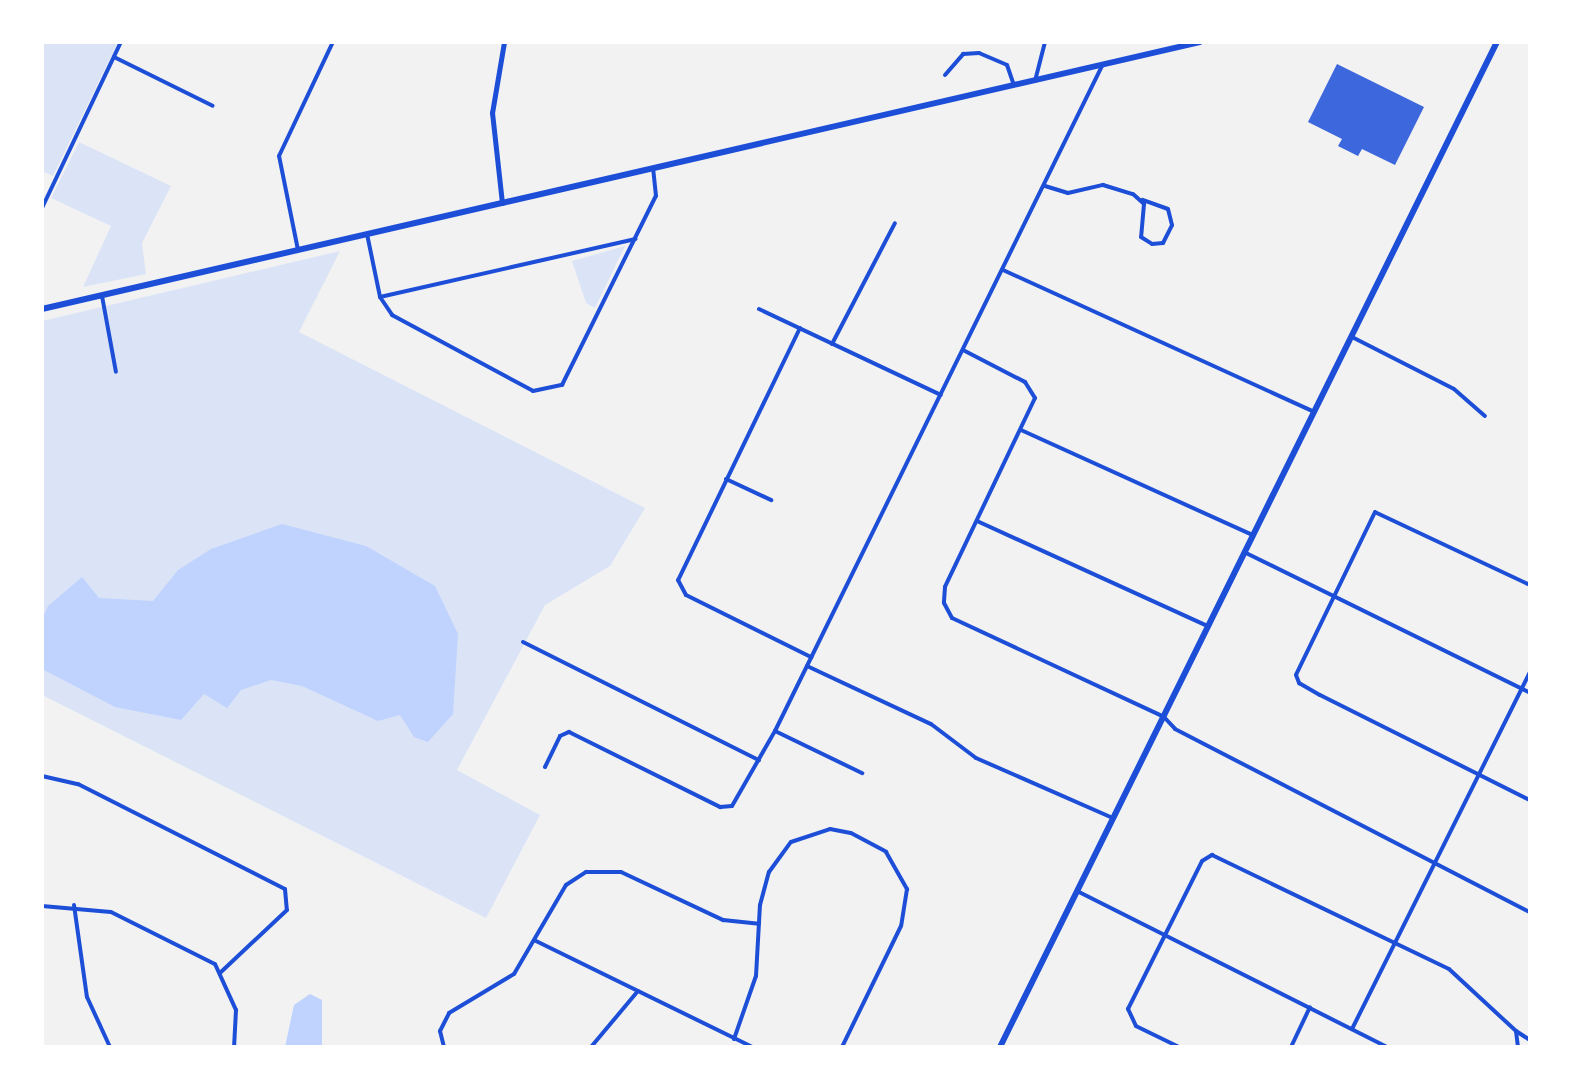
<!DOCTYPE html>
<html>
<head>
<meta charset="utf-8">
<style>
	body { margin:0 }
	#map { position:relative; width:1572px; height:1089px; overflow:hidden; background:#f2f2f2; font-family:"Varela Round",sans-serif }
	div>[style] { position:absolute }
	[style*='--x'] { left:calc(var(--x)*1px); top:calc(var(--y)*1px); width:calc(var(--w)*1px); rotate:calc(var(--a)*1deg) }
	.green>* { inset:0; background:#dbe4f7 }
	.water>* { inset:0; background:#bfd3fe }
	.building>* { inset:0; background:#3d67dc }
	.minor>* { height:4px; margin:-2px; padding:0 2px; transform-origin:2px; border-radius:2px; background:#1d4ed8 }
	.tertiary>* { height:5px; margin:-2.5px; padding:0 2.5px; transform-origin:2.5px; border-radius:2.5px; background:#1d4ed8 }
	.secondary>* { height:6px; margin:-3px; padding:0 3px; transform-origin:3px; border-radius:3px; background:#1d4ed8 }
	.primary>* { height:6px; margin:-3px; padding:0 3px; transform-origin:3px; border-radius:3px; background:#1d4ed8 }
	span { translate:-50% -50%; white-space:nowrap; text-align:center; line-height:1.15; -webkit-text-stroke:6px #fff; paint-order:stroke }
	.frame { position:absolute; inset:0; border:44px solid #fff; pointer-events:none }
</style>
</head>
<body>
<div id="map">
	<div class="green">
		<i style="clip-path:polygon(42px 42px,118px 42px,53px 176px,42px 171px)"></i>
		<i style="clip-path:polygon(79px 142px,171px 186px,142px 243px,146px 274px,83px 287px,111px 226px,51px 198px)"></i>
		<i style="clip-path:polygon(625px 246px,595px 308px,586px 303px,572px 261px)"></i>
		<i style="clip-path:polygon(340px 251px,299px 332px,645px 508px,610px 566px,545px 605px,457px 770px,540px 815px,486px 918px,42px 695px,42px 321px)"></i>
	</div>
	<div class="water">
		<i style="clip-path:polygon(282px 524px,366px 546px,435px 586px,458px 634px,453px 714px,428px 742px,414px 737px,400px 715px,378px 721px,302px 686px,271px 680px,241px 690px,227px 708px,204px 694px,181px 720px,115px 707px,42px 669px,42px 619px,48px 606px,82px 577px,99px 598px,153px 601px,178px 570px,211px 549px)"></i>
		<i style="clip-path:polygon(310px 994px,322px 1000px,322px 1047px,285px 1047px,294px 1005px)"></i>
	</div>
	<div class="building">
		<i style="clip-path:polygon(1337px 64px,1424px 107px,1395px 165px,1362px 149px,1358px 156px,1338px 146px,1342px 139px,1308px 122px)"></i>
	</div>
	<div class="minor">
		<i style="--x:114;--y:57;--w:110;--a:26.3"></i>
		<i style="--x:945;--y:75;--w:28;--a:-49"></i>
		<i style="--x:963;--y:54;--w:16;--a:-4"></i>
		<i style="--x:979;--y:53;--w:30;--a:23"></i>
		<i style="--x:1007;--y:65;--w:21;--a:71"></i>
		<i style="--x:1035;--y:81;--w:40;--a:-75.6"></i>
		<i style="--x:1045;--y:186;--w:24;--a:17"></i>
		<i style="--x:1068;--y:193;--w:36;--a:-13"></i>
		<i style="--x:1103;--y:185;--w:31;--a:17"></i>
		<i style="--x:1133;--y:194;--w:15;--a:42"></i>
		<i style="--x:1144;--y:204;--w:33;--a:95"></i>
		<i style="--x:1141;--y:237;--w:13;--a:32"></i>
		<i style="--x:1152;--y:244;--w:11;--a:-5"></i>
		<i style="--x:1163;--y:243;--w:20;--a:-63"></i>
		<i style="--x:1172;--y:225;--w:16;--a:-104"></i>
		<i style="--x:1168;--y:209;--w:27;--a:-160"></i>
		<i style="--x:42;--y:208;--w:184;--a:-64.6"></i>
		<i style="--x:367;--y:234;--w:64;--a:78.3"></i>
		<i style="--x:380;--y:297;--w:22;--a:56"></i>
		<i style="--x:392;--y:315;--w:160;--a:28.3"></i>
		<i style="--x:533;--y:391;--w:30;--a:-12"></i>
		<i style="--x:562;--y:385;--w:211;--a:-63.6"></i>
		<i style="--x:656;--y:196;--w:28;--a:-96"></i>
		<i style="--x:298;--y:250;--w:96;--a:-101.4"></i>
		<i style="--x:279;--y:156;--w:126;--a:-64.7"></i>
		<i style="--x:1003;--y:270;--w:342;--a:24.5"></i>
		<i style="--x:102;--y:296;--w:77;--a:79.6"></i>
		<i style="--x:380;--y:297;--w:262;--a:-12.8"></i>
		<i style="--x:759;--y:309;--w:201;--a:25.3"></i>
		<i style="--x:800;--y:328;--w:280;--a:115.8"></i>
		<i style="--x:678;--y:580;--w:17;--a:62"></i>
		<i style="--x:686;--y:595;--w:140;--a:26.4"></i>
		<i style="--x:1352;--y:337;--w:114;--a:27"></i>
		<i style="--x:1454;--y:389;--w:41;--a:41.1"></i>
		<i style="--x:832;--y:344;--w:136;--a:-62.5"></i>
		<i style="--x:963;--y:350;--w:70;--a:27.3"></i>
		<i style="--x:1025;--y:382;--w:19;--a:58"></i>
		<i style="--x:1035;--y:398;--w:209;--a:115.5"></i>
		<i style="--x:945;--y:587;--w:16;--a:94"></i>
		<i style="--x:944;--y:603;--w:17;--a:62"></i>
		<i style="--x:952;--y:618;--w:234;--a:25"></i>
		<i style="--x:1164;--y:717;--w:16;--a:47"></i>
		<i style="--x:1175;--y:729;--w:399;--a:27.3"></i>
		<i style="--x:1021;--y:430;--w:254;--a:24.4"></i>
		<i style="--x:726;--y:479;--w:50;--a:25"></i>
		<i style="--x:977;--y:521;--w:253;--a:24.5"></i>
		<i style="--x:1246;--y:553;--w:317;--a:26.2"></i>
		<i style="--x:1530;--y:585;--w:171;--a:-154.8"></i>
		<i style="--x:1375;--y:512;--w:181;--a:115.9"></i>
		<i style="--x:1296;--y:675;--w:9;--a:69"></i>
		<i style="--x:1299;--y:683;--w:24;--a:30"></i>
		<i style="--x:1320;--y:695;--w:235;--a:26.6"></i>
		<i style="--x:523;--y:642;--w:264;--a:26.6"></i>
		<i style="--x:807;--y:666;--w:137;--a:25.1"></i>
		<i style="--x:931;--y:724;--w:56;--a:37.1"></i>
		<i style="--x:976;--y:758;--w:150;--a:23.7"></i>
		<i style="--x:775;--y:731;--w:97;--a:25.8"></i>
		<i style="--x:545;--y:767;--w:34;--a:-64"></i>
		<i style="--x:560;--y:736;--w:10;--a:-24"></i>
		<i style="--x:569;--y:732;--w:169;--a:26.4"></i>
		<i style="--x:720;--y:807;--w:12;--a:-5"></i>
		<i style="--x:732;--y:806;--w:86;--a:-60.2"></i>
		<i style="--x:775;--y:731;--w:741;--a:-63.82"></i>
		<i style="--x:42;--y:776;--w:37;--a:13"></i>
		<i style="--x:78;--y:784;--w:232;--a:26.9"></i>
		<i style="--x:285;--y:889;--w:21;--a:85"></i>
		<i style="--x:287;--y:910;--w:92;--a:136.8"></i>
		<i style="--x:1077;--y:891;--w:347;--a:26.7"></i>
		<i style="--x:74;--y:905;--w:93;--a:82"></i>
		<i style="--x:87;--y:997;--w:55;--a:65.3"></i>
		<i style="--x:42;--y:906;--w:69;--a:5"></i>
		<i style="--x:111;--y:912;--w:116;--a:26.6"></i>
		<i style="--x:215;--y:964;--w:51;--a:65.5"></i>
		<i style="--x:236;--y:1010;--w:37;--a:93"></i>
		<i style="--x:536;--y:941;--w:241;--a:26.1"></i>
		<i style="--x:1352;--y:1029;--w:399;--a:-63.5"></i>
		<i style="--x:1516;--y:1031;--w:17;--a:33"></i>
		<i style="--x:734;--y:1039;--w:67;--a:-70.8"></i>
		<i style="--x:756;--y:976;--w:71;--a:-86.8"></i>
		<i style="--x:760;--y:905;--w:34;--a:-75"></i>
		<i style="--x:769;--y:872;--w:37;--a:-54"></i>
		<i style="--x:791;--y:842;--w:41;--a:-18.4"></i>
		<i style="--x:830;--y:829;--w:21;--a:11"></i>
		<i style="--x:851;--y:833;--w:40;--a:28"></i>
		<i style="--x:886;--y:852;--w:43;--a:60.4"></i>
		<i style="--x:907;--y:889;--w:37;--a:99"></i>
		<i style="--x:901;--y:926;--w:135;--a:116"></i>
		<i style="--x:444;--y:1047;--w:16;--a:-104"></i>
		<i style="--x:440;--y:1031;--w:20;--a:-63"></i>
		<i style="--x:449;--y:1013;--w:76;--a:-31"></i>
		<i style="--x:514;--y:974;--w:103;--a:-59.7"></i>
		<i style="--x:566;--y:885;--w:24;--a:-33"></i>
		<i style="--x:586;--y:872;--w:35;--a:0"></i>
		<i style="--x:621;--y:872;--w:113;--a:25.2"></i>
		<i style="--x:723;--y:920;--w:36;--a:6"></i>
		<i style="--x:591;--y:1047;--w:73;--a:-50"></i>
		<i style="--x:1179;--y:1047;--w:48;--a:-154"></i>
		<i style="--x:1136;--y:1026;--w:19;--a:-115"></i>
		<i style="--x:1128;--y:1009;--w:165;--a:-63.4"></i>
		<i style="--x:1202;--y:861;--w:12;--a:-31"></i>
		<i style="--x:1212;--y:855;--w:263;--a:25.7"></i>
		<i style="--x:1449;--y:969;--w:91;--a:42.8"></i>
		<i style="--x:1516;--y:1031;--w:16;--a:83"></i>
		<i style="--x:1291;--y:1047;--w:44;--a:-64.6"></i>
	</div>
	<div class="tertiary">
		<i style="--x:502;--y:203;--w:91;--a:-96.3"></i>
		<i style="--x:492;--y:113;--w:72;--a:-80.4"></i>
	</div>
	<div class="secondary">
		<i style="--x:42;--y:309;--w:1188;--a:-12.98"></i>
	</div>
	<div class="primary">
		<i style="--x:1000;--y:1047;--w:1121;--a:-63.69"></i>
	</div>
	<div class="frame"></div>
</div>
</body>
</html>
